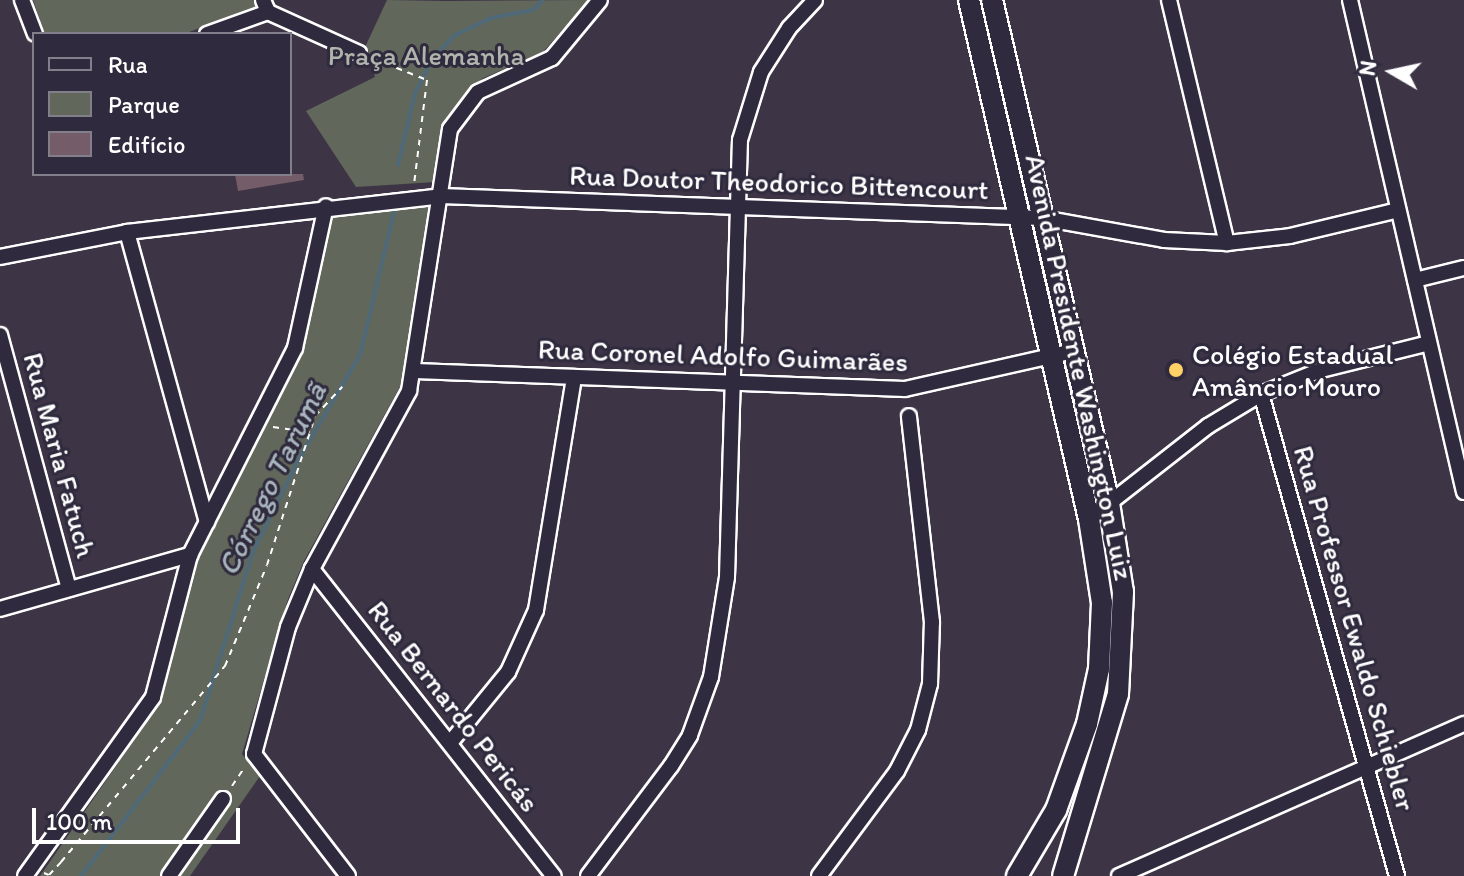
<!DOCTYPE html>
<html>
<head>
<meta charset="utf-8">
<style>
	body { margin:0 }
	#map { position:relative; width:1464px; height:876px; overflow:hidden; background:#3d3446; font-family:Itim,sans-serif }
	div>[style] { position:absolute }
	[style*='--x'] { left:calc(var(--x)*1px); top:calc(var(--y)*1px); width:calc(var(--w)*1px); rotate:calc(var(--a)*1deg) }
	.green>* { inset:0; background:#61685b }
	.stream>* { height:4px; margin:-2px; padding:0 2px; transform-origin:2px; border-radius:2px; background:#506978 }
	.building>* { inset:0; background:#745c68 }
	.path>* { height:2px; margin-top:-1px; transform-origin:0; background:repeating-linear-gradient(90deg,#fff 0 6px,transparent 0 12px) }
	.roads { filter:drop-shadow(2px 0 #fff) drop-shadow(-2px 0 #fff) drop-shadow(0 2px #fff) drop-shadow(0 -2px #fff) }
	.street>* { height:14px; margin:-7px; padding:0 7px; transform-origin:7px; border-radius:7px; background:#2f2a3d }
	.secondary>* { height:20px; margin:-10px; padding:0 10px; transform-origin:10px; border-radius:10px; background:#2f2a3d }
	.dots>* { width:22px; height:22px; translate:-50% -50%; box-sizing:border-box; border:4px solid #2f2a3d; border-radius:50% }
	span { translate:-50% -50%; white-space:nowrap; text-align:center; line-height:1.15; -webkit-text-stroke:6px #2f2a3d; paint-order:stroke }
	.park-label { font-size:28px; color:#b0b4ad }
	.street-label { font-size:28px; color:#fff }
	.poi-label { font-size:28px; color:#fff }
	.left { translate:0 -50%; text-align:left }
	.water-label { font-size:30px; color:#a8b4bc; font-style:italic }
	.legend { position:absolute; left:32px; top:32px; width:260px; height:144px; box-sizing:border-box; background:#2f2a3d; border:2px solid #827f8b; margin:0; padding:10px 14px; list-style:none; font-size:24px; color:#fff }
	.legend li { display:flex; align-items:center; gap:16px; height:40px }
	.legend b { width:40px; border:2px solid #827f8b }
	.north { position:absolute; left:1352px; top:32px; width:80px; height:80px; -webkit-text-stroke:6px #2f2a3d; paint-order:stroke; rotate:279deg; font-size:22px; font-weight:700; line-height:32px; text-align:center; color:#fff }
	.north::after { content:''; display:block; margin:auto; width:28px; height:36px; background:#fff; clip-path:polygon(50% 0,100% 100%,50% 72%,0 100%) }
	.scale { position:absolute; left:32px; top:808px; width:208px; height:36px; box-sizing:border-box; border:4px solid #fff; border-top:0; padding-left:10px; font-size:24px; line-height:28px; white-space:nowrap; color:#fff; -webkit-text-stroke:6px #2f2a3d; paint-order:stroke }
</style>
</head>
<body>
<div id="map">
	<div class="green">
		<i style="clip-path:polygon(33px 0,255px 0,257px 6px,184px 34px,45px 34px)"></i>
		<i style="clip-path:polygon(387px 0,446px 1px,589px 0,542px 53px,483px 78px,465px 94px,438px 147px,435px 182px,356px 187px,306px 111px,375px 77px,366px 45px)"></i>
		<i style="clip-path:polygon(434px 206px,408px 372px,304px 561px,288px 599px,242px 754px,260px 776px,190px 876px,40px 876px,159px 704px,199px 551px,305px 342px,332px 211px)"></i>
	</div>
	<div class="stream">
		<i style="--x:398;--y:165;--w:74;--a:-76.7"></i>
		<i style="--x:415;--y:93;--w:39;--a:-63"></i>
		<i style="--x:433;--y:58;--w:32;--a:-46"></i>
		<i style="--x:455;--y:35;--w:40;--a:-25"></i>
		<i style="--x:491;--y:18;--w:43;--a:-10.8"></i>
		<i style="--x:533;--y:10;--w:14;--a:-45"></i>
		<i style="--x:81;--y:876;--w:195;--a:-52.5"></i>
		<i style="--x:200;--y:721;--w:177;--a:-72.6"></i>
		<i style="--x:253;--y:552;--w:106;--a:-63.7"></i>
		<i style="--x:300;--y:457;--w:118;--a:-59.5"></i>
		<i style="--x:360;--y:355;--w:151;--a:-76.6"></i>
	</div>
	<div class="building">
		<i style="clip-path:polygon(235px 174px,303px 174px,304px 180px,238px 191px)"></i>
	</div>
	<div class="path">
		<i style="--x:374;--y:59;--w:57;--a:21.6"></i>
		<i style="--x:427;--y:80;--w:105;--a:97.1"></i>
		<i style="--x:273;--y:427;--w:37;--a:8"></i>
		<i style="--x:232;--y:786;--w:22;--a:-56"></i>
		<i style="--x:44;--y:873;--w:5;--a:22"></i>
		<i style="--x:49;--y:875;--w:18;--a:-47"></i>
		<i style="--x:61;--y:862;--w:256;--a:-50.1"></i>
		<i style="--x:225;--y:666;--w:109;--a:-67.4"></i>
		<i style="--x:267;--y:565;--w:157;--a:-72.1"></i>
		<i style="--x:315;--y:416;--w:40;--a:-47"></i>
	</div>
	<div class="roads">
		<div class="street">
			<i style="--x:22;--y:0;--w:36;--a:69"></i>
			<i style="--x:263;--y:0;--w:13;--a:67"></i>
			<i style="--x:268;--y:12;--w:100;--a:24.3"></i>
			<i style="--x:1169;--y:0;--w:250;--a:76.6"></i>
			<i style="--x:1350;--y:0;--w:505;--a:76.95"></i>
			<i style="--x:207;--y:34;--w:65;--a:-19.8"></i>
			<i style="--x:127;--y:232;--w:301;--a:74.6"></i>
			<i style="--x:0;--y:257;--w:129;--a:-11.1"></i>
			<i style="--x:127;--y:232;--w:316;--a:-6.5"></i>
			<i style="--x:441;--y:196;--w:601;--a:2.1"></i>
			<i style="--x:1042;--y:218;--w:124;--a:10.2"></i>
			<i style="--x:1164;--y:240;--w:63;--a:2.7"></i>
			<i style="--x:1227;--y:243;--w:63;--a:-6.3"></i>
			<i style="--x:1290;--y:236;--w:111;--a:-13.5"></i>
			<i style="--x:1415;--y:280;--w:50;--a:-13.8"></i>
			<i style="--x:0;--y:335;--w:263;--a:74.8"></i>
			<i style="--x:415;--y:371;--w:490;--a:2.1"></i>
			<i style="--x:905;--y:389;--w:172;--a:-12.7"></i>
			<i style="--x:1261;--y:394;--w:501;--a:74.24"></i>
			<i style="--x:1089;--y:519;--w:151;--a:-38"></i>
			<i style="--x:1208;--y:426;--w:62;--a:-31.1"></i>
			<i style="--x:1261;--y:394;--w:65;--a:-21.8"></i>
			<i style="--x:1321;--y:370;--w:111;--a:-14"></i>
			<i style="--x:312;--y:569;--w:391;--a:51.8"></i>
			<i style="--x:0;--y:609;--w:198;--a:-15.9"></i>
			<i style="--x:450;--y:743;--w:92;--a:-50.8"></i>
			<i style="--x:508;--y:672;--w:68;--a:-65.7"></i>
			<i style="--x:536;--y:610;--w:236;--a:-80.7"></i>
			<i style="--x:25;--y:876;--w:220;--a:-54.4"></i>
			<i style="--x:153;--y:697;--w:147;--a:-75.4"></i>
			<i style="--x:190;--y:555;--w:232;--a:-63.1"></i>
			<i style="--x:295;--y:348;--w:145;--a:-77.7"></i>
			<i style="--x:169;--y:876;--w:94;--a:-55"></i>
			<i style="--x:348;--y:876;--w:154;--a:-127.6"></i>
			<i style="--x:254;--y:754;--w:131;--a:-75"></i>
			<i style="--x:288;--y:627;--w:63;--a:-67.5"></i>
			<i style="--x:312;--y:569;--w:203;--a:-61.4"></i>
			<i style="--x:409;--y:391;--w:265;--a:-81.1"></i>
			<i style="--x:450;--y:129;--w:46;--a:-52.9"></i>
			<i style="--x:478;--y:92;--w:81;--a:-24.7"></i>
			<i style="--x:552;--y:58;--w:75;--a:-50.4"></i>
			<i style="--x:588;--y:876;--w:138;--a:-53"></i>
			<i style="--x:671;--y:766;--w:36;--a:-58"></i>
			<i style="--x:690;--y:735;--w:62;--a:-70.1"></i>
			<i style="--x:711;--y:677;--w:101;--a:-80.9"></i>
			<i style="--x:727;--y:577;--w:437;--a:-88.3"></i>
			<i style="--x:740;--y:140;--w:71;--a:-72.8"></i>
			<i style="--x:761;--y:72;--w:52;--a:-57.5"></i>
			<i style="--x:789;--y:28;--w:38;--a:-47"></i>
			<i style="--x:819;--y:876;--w:131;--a:-53.4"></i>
			<i style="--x:897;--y:771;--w:46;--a:-62.9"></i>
			<i style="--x:918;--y:730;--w:48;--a:-75.4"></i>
			<i style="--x:930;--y:684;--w:62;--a:-88.2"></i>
			<i style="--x:932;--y:622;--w:207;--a:-96.4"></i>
			<i style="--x:1119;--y:876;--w:377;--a:-23.8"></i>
		</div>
		<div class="secondary">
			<i style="--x:969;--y:0;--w:533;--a:76.98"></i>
			<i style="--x:1089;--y:519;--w:85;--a:81.2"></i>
			<i style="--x:1102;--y:603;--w:66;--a:92.6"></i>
			<i style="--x:1099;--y:669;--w:56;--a:102.3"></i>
			<i style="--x:1087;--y:724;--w:91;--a:109.8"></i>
			<i style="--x:1056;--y:810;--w:77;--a:120.6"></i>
			<i style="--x:992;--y:0;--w:516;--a:76.91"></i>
			<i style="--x:1109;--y:503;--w:90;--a:81.1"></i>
			<i style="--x:1123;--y:592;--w:102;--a:92.8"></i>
			<i style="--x:1118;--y:694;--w:190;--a:106.8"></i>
		</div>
	</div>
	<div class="dots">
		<i style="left:1176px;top:370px;background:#ffd166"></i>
	</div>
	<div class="park-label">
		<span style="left:426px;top:55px">Praça Alemanha</span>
	</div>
	<div class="street-label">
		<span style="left:779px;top:182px;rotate:2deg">Rua Doutor Theodorico Bittencourt</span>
		<span style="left:723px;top:355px;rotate:2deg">Rua Coronel Adolfo Guimarães</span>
		<span style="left:1080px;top:367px;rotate:78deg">Avenida Presidente Washington Luiz</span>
		<span style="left:60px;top:455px;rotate:75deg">Rua Maria Fatuch</span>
		<span style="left:1355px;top:628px;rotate:74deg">Rua Professor Ewaldo Schiebler</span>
		<span style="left:454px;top:706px;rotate:52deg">Rua Bernardo Pericás</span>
	</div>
	<div class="poi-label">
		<span class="left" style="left:1192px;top:370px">Colégio Estadual<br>Amâncio Mouro</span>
	</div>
	<div class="water-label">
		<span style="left:272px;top:479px;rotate:-64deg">Córrego Tarumã</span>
	</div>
	<ul class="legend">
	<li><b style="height:10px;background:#2f2a3d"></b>Rua</li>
	<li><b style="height:22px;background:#61685b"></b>Parque</li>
	<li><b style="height:22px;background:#745c68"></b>Edifício</li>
	</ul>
	<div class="north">N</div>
	<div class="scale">100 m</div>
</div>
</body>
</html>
